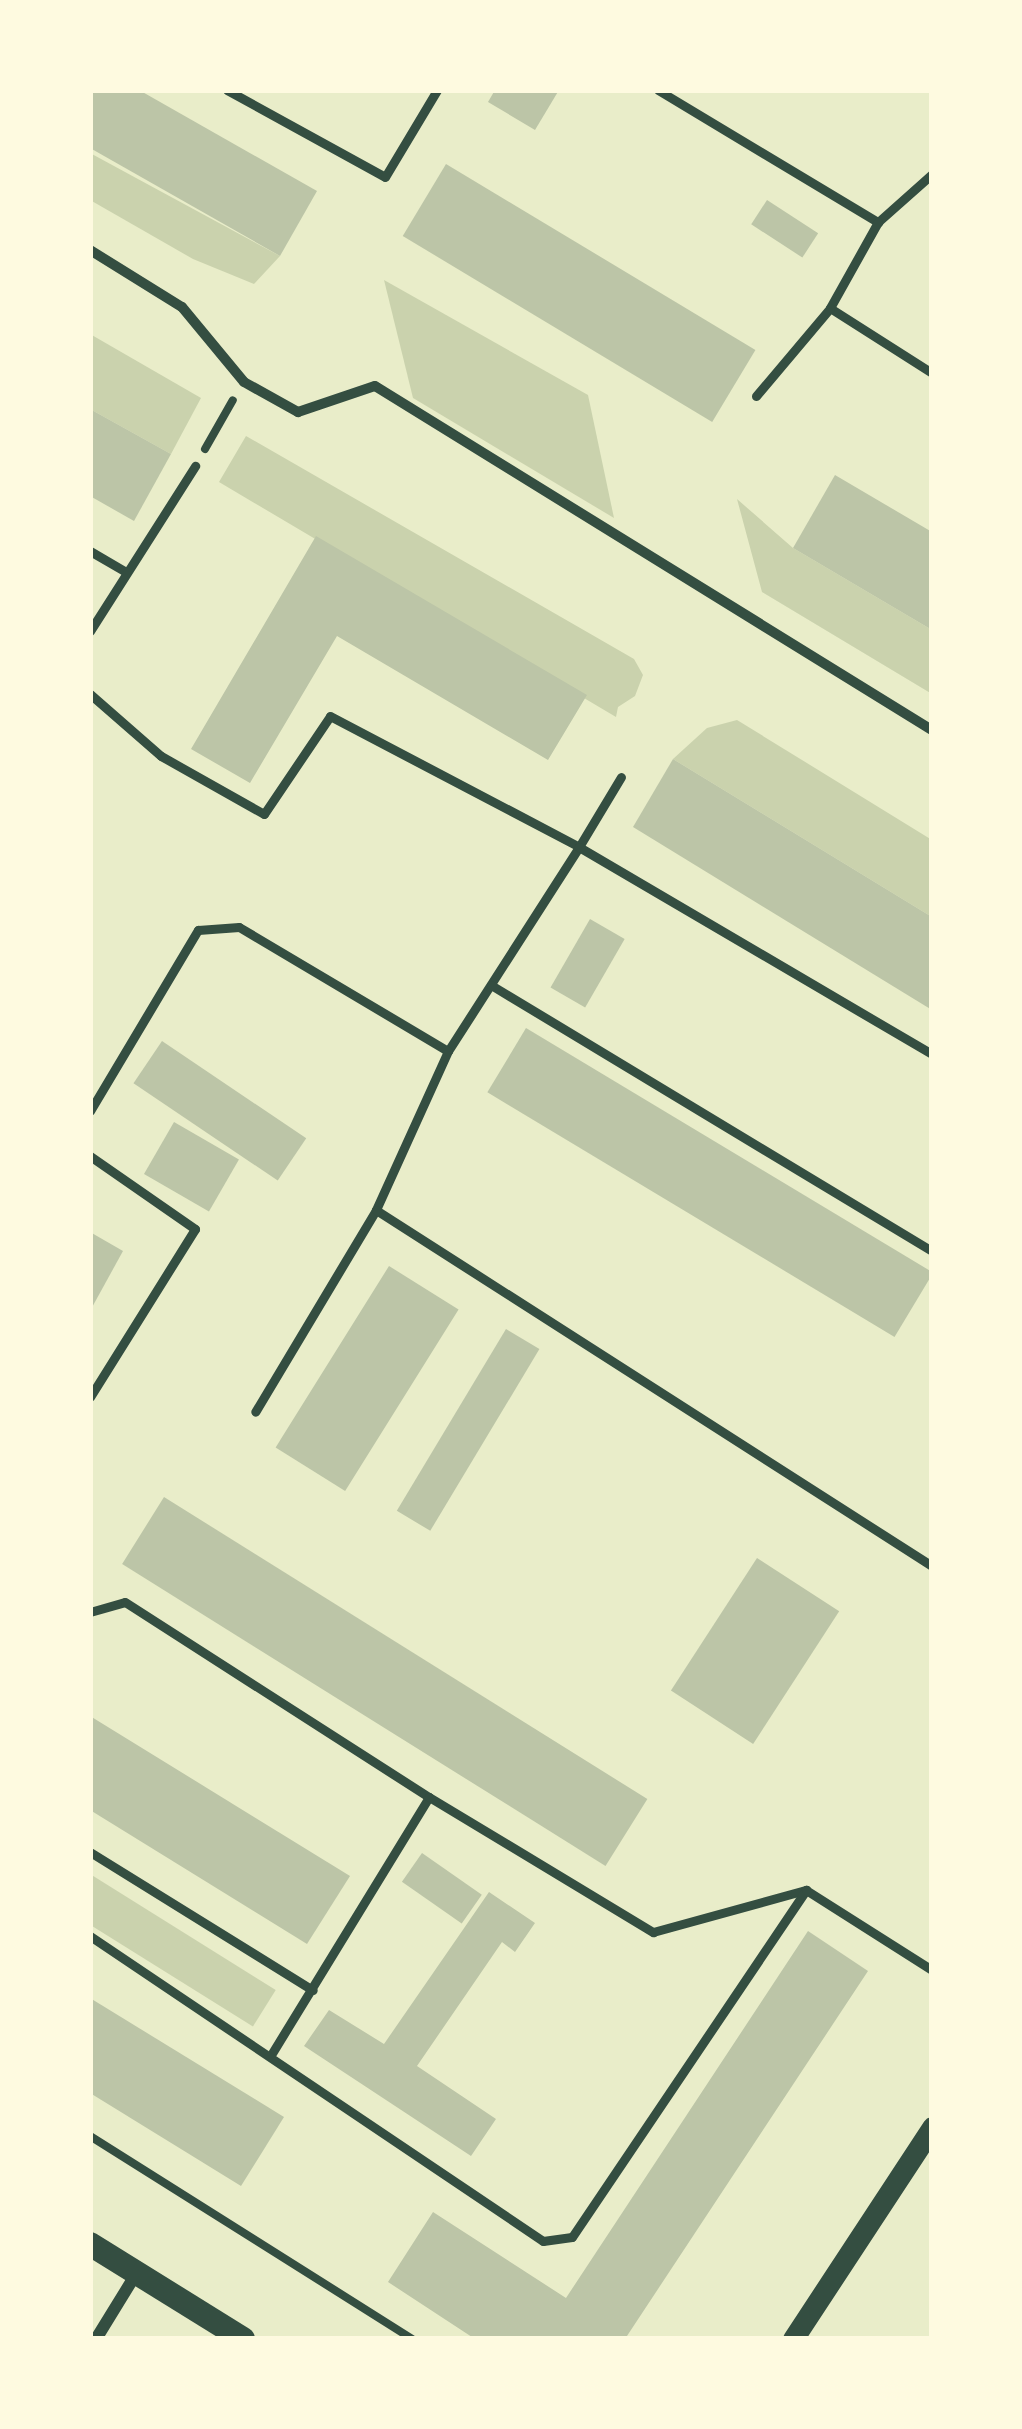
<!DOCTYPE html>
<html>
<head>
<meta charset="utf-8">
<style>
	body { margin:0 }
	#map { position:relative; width:1022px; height:2429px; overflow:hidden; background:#e9edc9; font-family:"Noto Sans",sans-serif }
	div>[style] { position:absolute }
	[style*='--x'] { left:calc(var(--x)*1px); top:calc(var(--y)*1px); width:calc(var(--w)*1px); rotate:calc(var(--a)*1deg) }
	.green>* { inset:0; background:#cad2ad; transform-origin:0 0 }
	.building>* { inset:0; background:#bcc5a7; transform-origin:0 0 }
	.path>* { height:8px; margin:-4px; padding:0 4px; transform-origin:4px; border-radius:4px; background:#344e41 }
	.service>* { height:9px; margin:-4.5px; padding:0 4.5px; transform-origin:4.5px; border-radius:4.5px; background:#344e41 }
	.pedestrian>* { height:10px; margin:-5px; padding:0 5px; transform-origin:5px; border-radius:5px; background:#344e41 }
	.minor>* { height:12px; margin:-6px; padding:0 6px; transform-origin:6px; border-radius:6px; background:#344e41 }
	.tertiary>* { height:21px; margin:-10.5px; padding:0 10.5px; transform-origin:10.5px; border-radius:10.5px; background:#344e41 }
	.secondary>* { height:24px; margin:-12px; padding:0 12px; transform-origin:12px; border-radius:12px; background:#344e41 }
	span { translate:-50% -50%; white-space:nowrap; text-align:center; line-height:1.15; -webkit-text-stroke:9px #fefae0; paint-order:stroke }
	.frame { position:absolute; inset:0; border:93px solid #fefae0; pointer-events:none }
</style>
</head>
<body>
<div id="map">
	<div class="green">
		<i style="clip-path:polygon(90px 153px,280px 256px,254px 284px,193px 259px,90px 200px)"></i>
		<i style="clip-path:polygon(384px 280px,588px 395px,614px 518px,413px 398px)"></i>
		<i style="clip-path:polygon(90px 334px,201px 398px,171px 454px,90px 409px)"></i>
		<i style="clip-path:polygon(246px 436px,634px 659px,643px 675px,635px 696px,618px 707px,616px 717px,219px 482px)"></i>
		<i style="clip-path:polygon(737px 499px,793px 548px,932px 630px,932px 694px,762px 592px)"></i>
		<i style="clip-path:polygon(737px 720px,932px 840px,932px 917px,673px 759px,707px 728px)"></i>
		<i style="left:90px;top:1874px;width:219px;height:43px;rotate:32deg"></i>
	</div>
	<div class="building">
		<i style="clip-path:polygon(90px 90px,139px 90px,317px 191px,280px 256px,90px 148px)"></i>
		<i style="clip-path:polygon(495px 90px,559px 90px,535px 130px,488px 102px)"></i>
		<i style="left:446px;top:164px;width:361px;height:84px;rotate:31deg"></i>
		<i style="left:767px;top:200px;width:61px;height:29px;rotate:33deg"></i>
		<i style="clip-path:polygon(90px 409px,171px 454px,134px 521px,90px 496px)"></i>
		<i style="clip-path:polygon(835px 475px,932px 532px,932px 630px,793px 548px)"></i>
		<i style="clip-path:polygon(316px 536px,587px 695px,548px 760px,337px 636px,250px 783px,191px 749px)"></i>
		<i style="clip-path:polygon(673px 759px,932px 917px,932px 1010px,633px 827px)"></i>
		<i style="left:590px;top:919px;width:40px;height:79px;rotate:30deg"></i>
		<i style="left:526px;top:1028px;width:475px;height:75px;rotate:31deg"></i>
		<i style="left:162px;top:1041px;width:174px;height:51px;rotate:34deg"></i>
		<i style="left:174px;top:1122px;width:75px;height:60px;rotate:30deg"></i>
		<i style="clip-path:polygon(90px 1232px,123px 1251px,90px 1311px)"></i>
		<i style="left:389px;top:1266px;width:82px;height:214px;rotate:32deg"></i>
		<i style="left:506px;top:1329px;width:39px;height:212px;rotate:31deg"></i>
		<i style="left:164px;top:1497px;width:570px;height:79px;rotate:32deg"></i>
		<i style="left:757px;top:1558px;width:98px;height:158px;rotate:33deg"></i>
		<i style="clip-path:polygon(90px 1716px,350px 1876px,307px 1944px,90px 1810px)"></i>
		<i style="left:422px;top:1853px;width:73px;height:35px;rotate:35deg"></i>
		<i style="clip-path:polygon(489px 1892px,535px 1923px,515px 1952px,502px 1942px,417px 2066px,496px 2119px,471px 2156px,304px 2046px,329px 2010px,384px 2044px)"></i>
		<i style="clip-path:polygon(808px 1931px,868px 1971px,625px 2339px,475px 2339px,388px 2282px,433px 2212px,566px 2298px)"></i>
		<i style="clip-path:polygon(90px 1998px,284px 2117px,241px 2186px,90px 2093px)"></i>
	</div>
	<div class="path">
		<i style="--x:205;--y:449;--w:56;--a:-60.3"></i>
		<i style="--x:90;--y:2136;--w:381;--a:32.2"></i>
	</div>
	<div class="service">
		<i style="--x:227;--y:90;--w:180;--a:28.8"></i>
		<i style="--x:385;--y:177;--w:101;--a:-59.1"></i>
		<i style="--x:658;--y:90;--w:257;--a:31"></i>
		<i style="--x:878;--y:222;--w:72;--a:-41.6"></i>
		<i style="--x:878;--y:222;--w:98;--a:119.2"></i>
		<i style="--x:830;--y:308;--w:121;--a:32.5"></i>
		<i style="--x:756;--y:396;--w:115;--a:-49.9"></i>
		<i style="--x:90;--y:551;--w:42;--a:30.3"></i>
		<i style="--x:90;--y:631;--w:196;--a:-57.5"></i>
		<i style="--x:90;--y:694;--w:94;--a:41.1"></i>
		<i style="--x:161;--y:756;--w:118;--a:29.4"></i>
		<i style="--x:264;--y:814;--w:118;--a:-56"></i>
		<i style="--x:330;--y:716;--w:281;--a:27.7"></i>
		<i style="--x:579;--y:847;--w:242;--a:122.7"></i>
		<i style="--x:448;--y:1051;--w:175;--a:114.4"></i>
		<i style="--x:376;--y:1210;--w:235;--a:120.9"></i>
		<i style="--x:621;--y:777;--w:82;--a:121"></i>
		<i style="--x:579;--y:847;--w:409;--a:30.4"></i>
		<i style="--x:491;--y:985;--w:515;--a:31.1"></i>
		<i style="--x:90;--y:1111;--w:211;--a:-59.2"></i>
		<i style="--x:198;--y:930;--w:41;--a:-4.2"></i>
		<i style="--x:239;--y:927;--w:243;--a:30.7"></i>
		<i style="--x:90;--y:1156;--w:128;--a:34.8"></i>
		<i style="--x:195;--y:1229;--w:198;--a:122"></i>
		<i style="--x:376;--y:1210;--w:660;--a:32.63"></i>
		<i style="--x:90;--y:1612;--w:36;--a:-16"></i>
		<i style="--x:125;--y:1602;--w:361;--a:32.7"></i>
		<i style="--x:429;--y:1797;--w:300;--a:121.5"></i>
		<i style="--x:429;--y:1797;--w:262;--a:31.1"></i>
		<i style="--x:653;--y:1932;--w:159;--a:-15.4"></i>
		<i style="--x:90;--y:1852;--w:262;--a:31.8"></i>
		<i style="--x:90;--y:1936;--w:546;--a:33.95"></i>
		<i style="--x:543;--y:2241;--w:29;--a:-8"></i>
		<i style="--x:572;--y:2237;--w:419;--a:-56"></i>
		<i style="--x:806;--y:1890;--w:149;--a:32.4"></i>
	</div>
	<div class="pedestrian">
		<i style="--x:90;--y:250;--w:108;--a:31.8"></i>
		<i style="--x:182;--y:307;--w:97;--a:50.4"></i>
		<i style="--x:244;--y:382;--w:62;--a:29.1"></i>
		<i style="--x:298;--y:412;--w:81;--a:-18.7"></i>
		<i style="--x:375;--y:386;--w:655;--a:31.7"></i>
	</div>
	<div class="minor">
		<i style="--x:96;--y:2339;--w:76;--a:-58.4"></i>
	</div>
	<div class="tertiary">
		<i style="--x:793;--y:2339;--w:254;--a:-56.7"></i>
	</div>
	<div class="secondary">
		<i style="--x:90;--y:2244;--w:180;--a:31.8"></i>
	</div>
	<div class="frame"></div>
</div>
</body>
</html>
